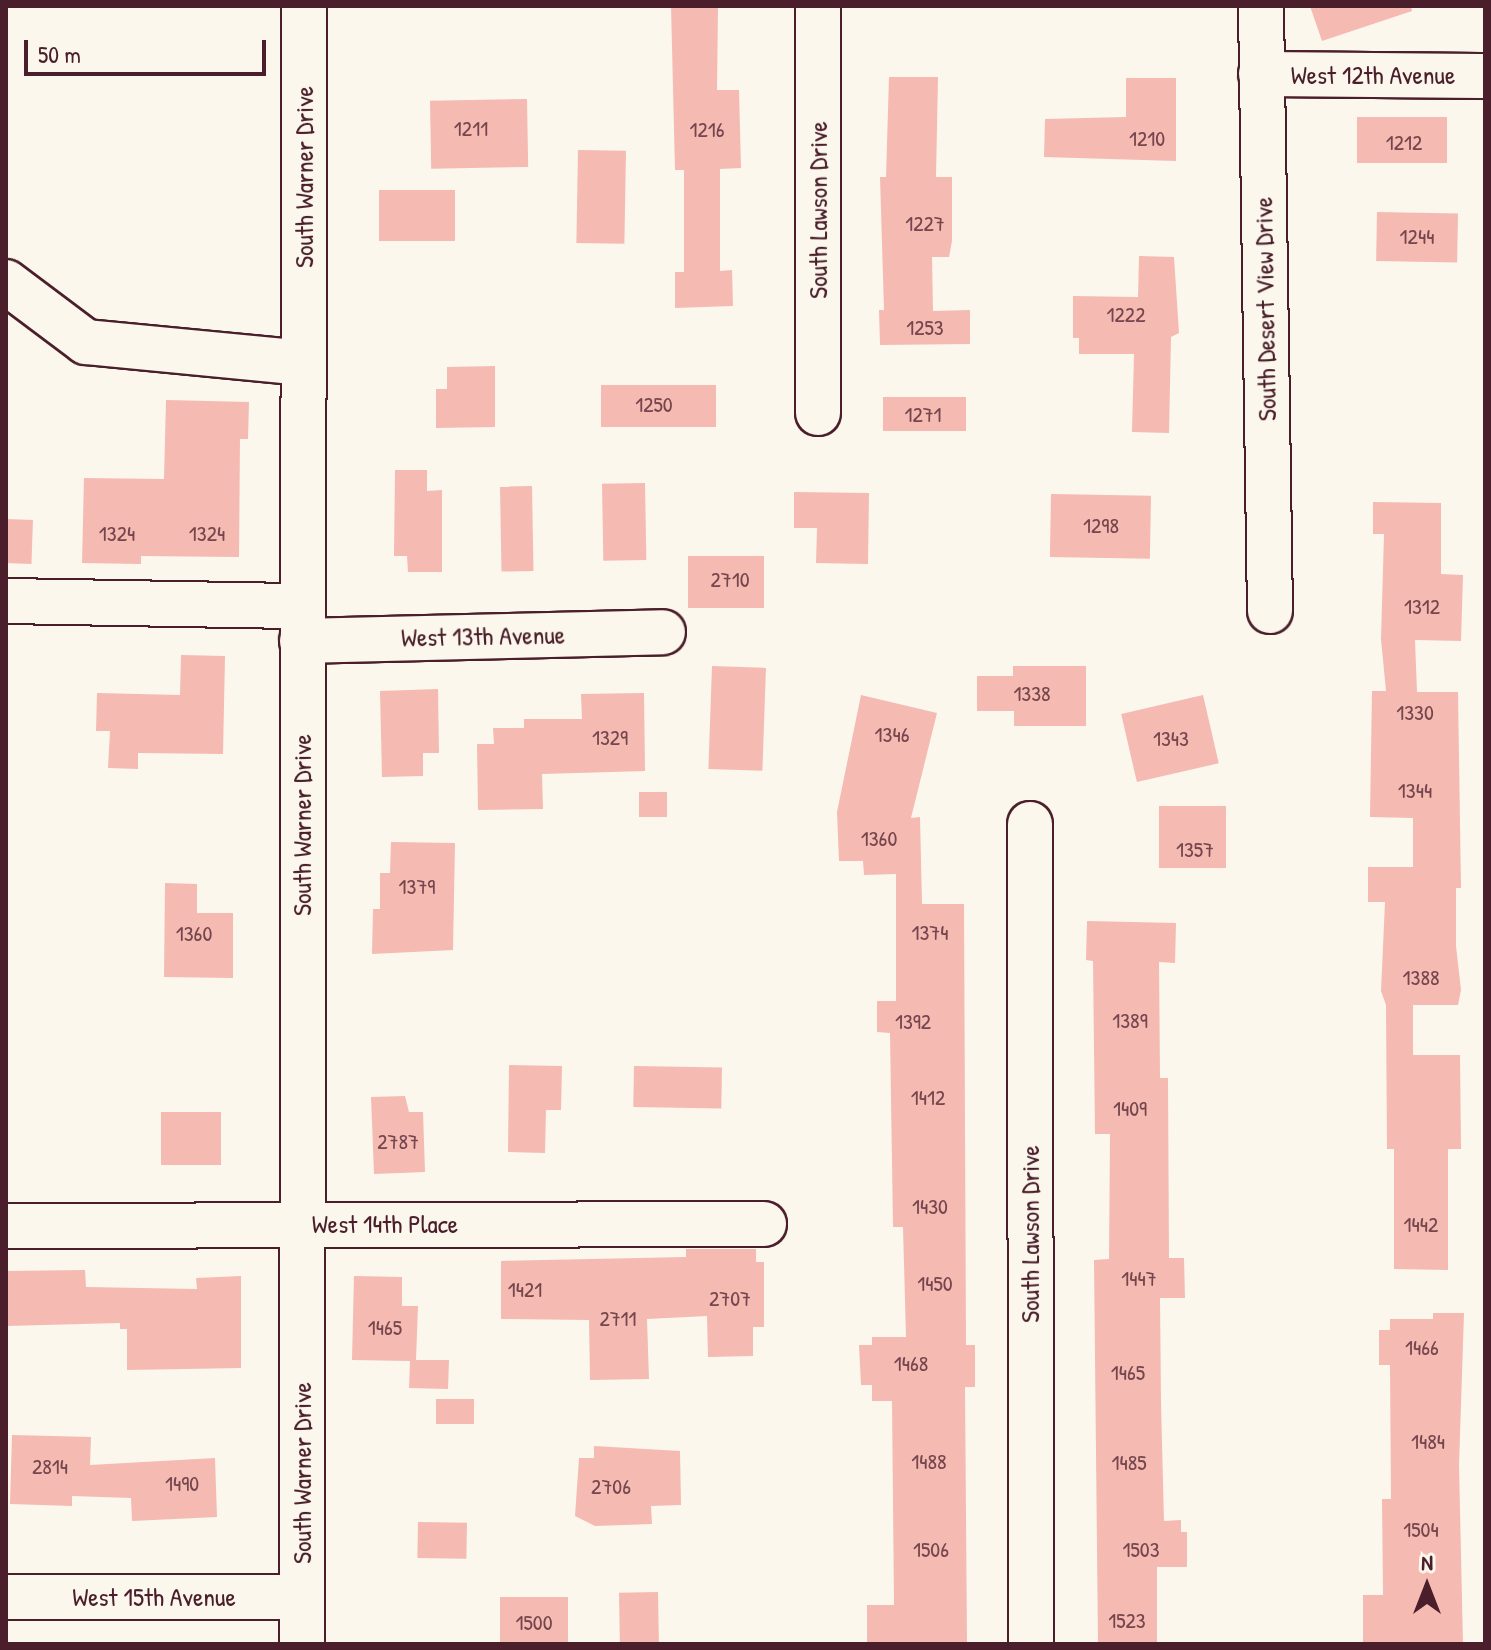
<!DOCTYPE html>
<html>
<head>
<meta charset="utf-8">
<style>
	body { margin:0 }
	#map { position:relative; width:1491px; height:1650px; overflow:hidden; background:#fbf7ec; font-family:"Patrick Hand",sans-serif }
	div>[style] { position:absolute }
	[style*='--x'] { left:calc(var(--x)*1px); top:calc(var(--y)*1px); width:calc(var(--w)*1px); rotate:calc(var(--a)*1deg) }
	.building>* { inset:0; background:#f5bab2; transform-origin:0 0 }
	.roads { filter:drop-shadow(2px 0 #4a1f2b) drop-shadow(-2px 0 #4a1f2b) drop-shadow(0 2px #4a1f2b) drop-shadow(0 -2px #4a1f2b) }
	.minor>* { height:44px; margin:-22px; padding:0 22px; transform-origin:22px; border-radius:22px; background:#fbf7ec }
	span { translate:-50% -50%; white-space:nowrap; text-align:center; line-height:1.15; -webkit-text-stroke:8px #fbf7ec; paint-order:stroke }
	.number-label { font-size:22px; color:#75464d }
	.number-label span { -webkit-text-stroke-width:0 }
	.street-label { font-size:26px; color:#4a1f2b }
	.frame { position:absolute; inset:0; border:8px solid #4a1f2b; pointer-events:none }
	.north { position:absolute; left:1387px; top:1546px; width:80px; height:80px; -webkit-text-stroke:6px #fbf7ec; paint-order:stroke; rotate:0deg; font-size:22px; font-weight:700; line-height:32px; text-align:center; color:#4a1f2b }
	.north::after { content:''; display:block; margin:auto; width:28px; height:36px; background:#4a1f2b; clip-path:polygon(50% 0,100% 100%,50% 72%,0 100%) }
	.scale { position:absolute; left:24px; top:40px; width:242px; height:36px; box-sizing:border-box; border:4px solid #4a1f2b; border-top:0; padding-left:10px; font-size:24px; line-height:28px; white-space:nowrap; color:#4a1f2b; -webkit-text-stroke:6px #fbf7ec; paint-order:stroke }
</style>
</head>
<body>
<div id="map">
	<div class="building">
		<i style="clip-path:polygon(671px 6px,718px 6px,717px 90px,739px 90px,741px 168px,720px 169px,720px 271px,732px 270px,733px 306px,675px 308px,675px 272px,684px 272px,684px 170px,675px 170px)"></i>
		<i style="clip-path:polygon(1310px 6px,1411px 6px,1412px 11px,1322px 41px)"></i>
		<i style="clip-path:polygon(889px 77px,938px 77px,936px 177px,952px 177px,952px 241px,949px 257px,932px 257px,933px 311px,970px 310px,970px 344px,880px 345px,879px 310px,884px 310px,880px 177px,886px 177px)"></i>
		<i style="clip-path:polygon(1126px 78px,1176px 78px,1176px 161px,1044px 157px,1045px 119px,1126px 117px)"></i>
		<i style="left:527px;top:99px;width:68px;height:97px;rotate:89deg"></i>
		<i style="left:1447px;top:117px;width:46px;height:90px;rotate:90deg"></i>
		<i style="left:578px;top:150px;width:48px;height:93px;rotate:1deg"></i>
		<i style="left:455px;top:190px;width:51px;height:76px;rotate:90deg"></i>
		<i style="left:1377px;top:212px;width:81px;height:49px;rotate:1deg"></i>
		<i style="clip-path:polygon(1139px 256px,1174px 257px,1179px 333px,1171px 337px,1169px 433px,1132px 432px,1134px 354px,1079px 354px,1079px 338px,1073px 338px,1073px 296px,1138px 297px)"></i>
		<i style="clip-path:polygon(495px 366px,495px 427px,436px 428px,436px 389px,447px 389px,447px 367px)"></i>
		<i style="left:601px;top:385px;width:115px;height:42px"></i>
		<i style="left:883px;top:397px;width:83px;height:34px"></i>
		<i style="clip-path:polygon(166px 400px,249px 402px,248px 439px,240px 439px,239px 557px,141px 556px,141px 564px,82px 563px,84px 478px,164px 479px)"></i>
		<i style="clip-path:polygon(395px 470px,427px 470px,427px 491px,442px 490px,442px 572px,408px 572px,407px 556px,394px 556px)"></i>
		<i style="left:645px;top:483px;width:77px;height:43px;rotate:89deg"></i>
		<i style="left:532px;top:486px;width:85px;height:32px;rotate:89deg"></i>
		<i style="clip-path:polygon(794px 492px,869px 493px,868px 564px,816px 563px,817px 528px,794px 528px)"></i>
		<i style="left:1051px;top:494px;width:100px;height:63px;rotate:1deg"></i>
		<i style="clip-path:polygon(1373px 502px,1441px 503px,1441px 574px,1463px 575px,1461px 641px,1415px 640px,1417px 692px,1458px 692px,1461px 888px,1456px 888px,1456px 946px,1461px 990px,1458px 1005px,1413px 1005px,1413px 1055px,1460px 1055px,1461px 1149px,1448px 1149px,1448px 1270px,1394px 1269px,1394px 1149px,1387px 1149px,1386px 1005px,1381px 991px,1385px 902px,1368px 902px,1368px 867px,1413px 867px,1413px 818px,1370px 817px,1372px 691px,1386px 691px,1381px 639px,1384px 534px,1373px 534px)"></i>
		<i style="left:6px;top:519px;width:27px;height:44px;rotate:2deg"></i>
		<i style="left:764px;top:556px;width:52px;height:76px;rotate:90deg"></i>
		<i style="clip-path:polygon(181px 655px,225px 656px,223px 754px,138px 753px,138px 769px,108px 768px,110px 731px,96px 731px,97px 693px,180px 695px)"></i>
		<i style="left:712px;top:666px;width:54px;height:103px;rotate:2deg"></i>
		<i style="clip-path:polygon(1013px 666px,1086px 666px,1086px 726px,1014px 726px,1014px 711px,977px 711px,977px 676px,1013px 676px)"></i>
		<i style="clip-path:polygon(438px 689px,439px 753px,423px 753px,423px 776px,382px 777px,380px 691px)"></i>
		<i style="clip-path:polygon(644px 693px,645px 771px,542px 774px,543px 809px,478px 810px,477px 744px,494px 744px,493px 728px,524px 728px,524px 719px,582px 719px,581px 694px)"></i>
		<i style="clip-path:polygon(861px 695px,937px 713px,911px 818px,920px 817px,922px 904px,964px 904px,966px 1345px,975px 1345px,975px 1387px,965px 1387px,967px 1644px,867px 1644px,867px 1605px,894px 1605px,892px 1401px,872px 1401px,872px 1385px,861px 1385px,859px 1345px,872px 1345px,872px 1337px,906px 1337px,903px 1227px,893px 1227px,890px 1033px,877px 1032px,877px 1001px,896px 1001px,896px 874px,864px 875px,863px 861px,839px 861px,837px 812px)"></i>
		<i style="left:1203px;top:695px;width:70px;height:84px;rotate:77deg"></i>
		<i style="left:639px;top:792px;width:28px;height:25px"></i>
		<i style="left:1159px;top:806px;width:67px;height:62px"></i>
		<i style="clip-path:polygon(391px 842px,455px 843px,453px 950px,372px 954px,373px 909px,380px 909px,380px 873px,390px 873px)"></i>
		<i style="clip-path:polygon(165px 883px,197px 884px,197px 913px,233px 913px,233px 978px,164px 977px)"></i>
		<i style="clip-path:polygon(1087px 921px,1176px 923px,1175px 963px,1159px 962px,1160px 1078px,1168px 1078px,1169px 1258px,1184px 1258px,1185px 1298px,1160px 1298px,1161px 1403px,1164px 1521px,1181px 1520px,1181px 1532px,1187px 1532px,1187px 1567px,1157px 1567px,1157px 1644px,1098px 1644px,1094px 1260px,1109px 1259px,1110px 1134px,1095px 1134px,1093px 961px,1086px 960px)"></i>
		<i style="clip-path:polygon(509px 1065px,562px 1066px,561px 1110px,546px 1110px,545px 1153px,508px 1152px)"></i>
		<i style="left:634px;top:1066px;width:88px;height:41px;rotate:1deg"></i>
		<i style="clip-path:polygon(405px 1096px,409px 1112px,423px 1112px,425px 1172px,374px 1174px,371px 1097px)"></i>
		<i style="left:161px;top:1112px;width:60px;height:53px"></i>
		<i style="clip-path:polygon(686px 1249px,756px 1249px,756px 1262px,764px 1262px,764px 1327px,753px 1327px,753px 1356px,708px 1357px,707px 1316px,647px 1319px,649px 1379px,590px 1380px,589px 1320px,501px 1319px,501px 1261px,686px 1257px)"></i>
		<i style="clip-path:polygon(85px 1270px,86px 1287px,197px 1289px,196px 1278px,241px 1276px,241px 1368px,127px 1370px,127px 1329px,120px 1329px,120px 1323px,6px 1326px,6px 1271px)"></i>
		<i style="clip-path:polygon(354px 1276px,402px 1277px,402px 1306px,418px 1306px,416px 1360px,449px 1360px,448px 1389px,409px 1388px,410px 1361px,352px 1360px)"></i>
		<i style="clip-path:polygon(1433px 1313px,1464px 1313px,1459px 1465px,1463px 1644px,1363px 1644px,1363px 1595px,1383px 1595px,1382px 1499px,1391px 1499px,1390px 1365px,1379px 1365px,1379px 1330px,1390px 1330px,1390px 1319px,1433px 1319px)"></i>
		<i style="left:474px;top:1399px;width:25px;height:38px;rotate:90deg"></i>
		<i style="clip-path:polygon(12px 1435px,91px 1437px,90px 1465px,215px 1458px,217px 1517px,132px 1521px,131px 1498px,72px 1496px,72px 1506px,10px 1504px)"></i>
		<i style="clip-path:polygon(594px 1446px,680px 1451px,681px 1505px,651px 1506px,652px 1524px,595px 1526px,575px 1516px,579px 1458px,594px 1458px)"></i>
		<i style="left:418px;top:1522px;width:49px;height:36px;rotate:1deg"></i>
		<i style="left:658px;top:1592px;width:52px;height:39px;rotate:89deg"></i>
		<i style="left:500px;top:1597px;width:68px;height:47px"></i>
	</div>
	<div class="roads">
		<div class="minor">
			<i style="--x:818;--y:6;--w:407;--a:90"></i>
			<i style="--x:1261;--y:6;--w:605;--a:89.15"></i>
			<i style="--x:1261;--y:74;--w:224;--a:0.5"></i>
			<i style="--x:6;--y:282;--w:100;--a:36.9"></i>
			<i style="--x:86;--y:342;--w:218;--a:5.5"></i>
			<i style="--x:6;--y:601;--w:296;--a:1"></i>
			<i style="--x:302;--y:641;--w:361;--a:-1.4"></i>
			<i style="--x:1030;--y:824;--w:820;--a:89.93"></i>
			<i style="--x:6;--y:1226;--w:758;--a:-0.15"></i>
			<i style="--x:6;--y:1597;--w:296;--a:0"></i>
			<i style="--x:302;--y:1644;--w:1638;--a:-89.93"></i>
		</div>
	</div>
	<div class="number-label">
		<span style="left:471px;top:129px">1211</span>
		<span style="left:707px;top:130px">1216</span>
		<span style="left:1147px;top:139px">1210</span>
		<span style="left:1404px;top:143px">1212</span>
		<span style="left:925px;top:224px">1227</span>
		<span style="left:1417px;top:237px">1244</span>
		<span style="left:1126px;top:315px">1222</span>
		<span style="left:925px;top:328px">1253</span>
		<span style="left:654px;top:405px">1250</span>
		<span style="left:923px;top:415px">1271</span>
		<span style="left:1101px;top:526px">1298</span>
		<span style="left:117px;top:534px">1324</span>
		<span style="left:207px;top:534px">1324</span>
		<span style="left:730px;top:580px">2710</span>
		<span style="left:1422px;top:607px">1312</span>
		<span style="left:1032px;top:694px">1338</span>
		<span style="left:1415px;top:713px">1330</span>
		<span style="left:892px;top:735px">1346</span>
		<span style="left:610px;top:738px">1329</span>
		<span style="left:1171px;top:739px">1343</span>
		<span style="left:1415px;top:791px">1344</span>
		<span style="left:879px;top:839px">1360</span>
		<span style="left:1195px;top:850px">1357</span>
		<span style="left:417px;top:887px">1379</span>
		<span style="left:930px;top:933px">1374</span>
		<span style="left:194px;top:934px">1360</span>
		<span style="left:1421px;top:978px">1388</span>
		<span style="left:1130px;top:1021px">1389</span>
		<span style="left:913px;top:1022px">1392</span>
		<span style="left:928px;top:1098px">1412</span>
		<span style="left:1130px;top:1109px">1409</span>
		<span style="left:398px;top:1142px">2787</span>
		<span style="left:930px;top:1207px">1430</span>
		<span style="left:1421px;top:1225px">1442</span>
		<span style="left:1139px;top:1279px">1447</span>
		<span style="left:935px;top:1284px">1450</span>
		<span style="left:525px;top:1290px">1421</span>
		<span style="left:730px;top:1299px">2707</span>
		<span style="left:618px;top:1319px">2711</span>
		<span style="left:385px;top:1328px">1465</span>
		<span style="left:1422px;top:1348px">1466</span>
		<span style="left:911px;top:1364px">1468</span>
		<span style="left:1128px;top:1373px">1465</span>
		<span style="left:1428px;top:1442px">1484</span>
		<span style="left:929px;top:1462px">1488</span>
		<span style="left:1129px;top:1463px">1485</span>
		<span style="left:50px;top:1467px">2814</span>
		<span style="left:182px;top:1484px">1490</span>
		<span style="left:611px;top:1487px">2706</span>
		<span style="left:1421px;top:1530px">1504</span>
		<span style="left:931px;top:1550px">1506</span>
		<span style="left:1141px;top:1550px">1503</span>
		<span style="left:1127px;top:1621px">1523</span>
		<span style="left:534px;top:1623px">1500</span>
	</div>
	<div class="street-label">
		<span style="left:1373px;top:75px">West 12th Avenue</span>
		<span style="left:304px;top:177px;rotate:-90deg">South Warner Drive</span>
		<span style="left:818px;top:210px;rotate:-90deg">South Lawson Drive</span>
		<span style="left:1265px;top:309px;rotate:-91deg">South Desert View Drive</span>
		<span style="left:483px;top:636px;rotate:-1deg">West 13th Avenue</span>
		<span style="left:302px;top:825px;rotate:-90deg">South Warner Drive</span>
		<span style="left:385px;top:1224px">West 14th Place</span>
		<span style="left:1030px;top:1234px;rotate:-90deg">South Lawson Drive</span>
		<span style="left:302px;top:1473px;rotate:-90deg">South Warner Drive</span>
		<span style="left:154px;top:1597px">West 15th Avenue</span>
	</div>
	<div class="frame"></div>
	<div class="north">N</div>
	<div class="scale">50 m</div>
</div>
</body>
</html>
